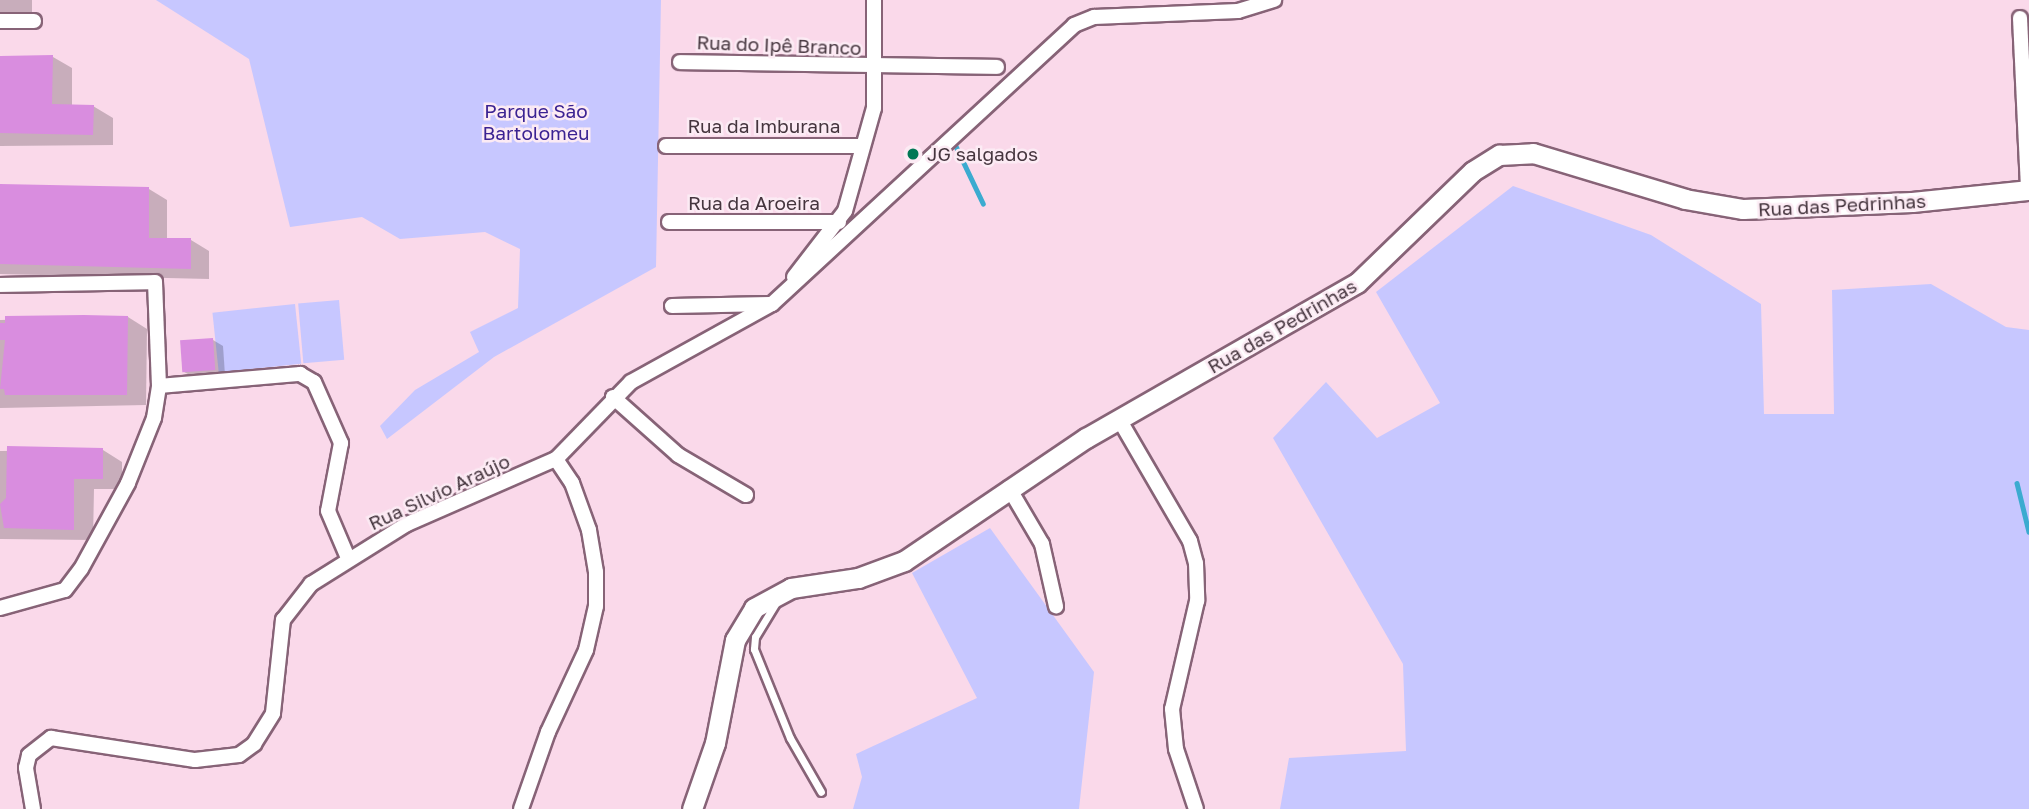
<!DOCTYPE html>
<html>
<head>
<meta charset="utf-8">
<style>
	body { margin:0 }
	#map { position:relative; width:2029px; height:809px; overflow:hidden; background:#fad9ea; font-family:"Golos Text",sans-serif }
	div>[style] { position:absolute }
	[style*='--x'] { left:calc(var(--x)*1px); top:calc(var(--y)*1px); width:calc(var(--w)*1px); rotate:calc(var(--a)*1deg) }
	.green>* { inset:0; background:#c7c7ff; transform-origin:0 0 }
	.shadow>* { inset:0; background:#0003; transform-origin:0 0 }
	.stream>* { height:4.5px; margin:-2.25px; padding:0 2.25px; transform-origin:2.25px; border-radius:2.25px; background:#3babd0 }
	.building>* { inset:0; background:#d98ddf; transform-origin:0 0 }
	.roads { filter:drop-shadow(2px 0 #876377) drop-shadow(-2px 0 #876377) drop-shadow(0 2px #876377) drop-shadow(0 -2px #876377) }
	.service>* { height:7px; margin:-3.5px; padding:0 3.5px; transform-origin:3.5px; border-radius:3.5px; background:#fff }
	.minor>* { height:14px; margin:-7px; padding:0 7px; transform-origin:7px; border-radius:7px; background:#fff }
	.secondary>* { height:19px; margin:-9.5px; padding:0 9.5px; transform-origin:9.5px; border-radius:9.5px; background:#fff }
	.dots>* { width:19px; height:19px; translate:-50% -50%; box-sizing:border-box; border:4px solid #fcebf4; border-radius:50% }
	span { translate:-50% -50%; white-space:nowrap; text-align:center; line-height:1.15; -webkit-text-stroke:5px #fcebf4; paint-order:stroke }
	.street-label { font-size:19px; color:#45353e }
	.park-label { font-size:19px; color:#3b2292 }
	.poi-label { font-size:19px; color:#45353e }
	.left { translate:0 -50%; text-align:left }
</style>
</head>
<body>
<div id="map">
	<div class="green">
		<i style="clip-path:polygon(156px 0,661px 0,656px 267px,494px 357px,387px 439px,380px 426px,415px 390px,479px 352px,470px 332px,518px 308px,520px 249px,485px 232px,400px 239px,362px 217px,290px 227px,249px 59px)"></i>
		<i style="clip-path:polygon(1513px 186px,1651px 235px,1761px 304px,1764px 414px,1834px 414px,1832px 290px,1931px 284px,2006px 327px,2029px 330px,2029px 809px,1280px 809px,1289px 758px,1406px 751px,1403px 664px,1273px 438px,1326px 382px,1377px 438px,1440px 403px,1376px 292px)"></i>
		<i style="left:339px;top:300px;width:60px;height:41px;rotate:85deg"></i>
		<i style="left:295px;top:304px;width:60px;height:83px;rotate:84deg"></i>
		<i style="clip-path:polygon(990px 528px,1094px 672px,1079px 809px,853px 809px,862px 777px,856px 754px,977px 698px,912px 573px)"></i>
	</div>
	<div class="shadow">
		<i style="left:0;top:0;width:32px;height:17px"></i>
		<i style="clip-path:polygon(53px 57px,72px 68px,72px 106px,93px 106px,113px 118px,113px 145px,0 146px,0 58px)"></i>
		<i style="clip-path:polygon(0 189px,149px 189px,167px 200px,167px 240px,191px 240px,209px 251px,209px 279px,0 274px)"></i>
		<i style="clip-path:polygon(128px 317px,147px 329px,146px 405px,0 408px,0 320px)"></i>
		<i style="clip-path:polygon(213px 340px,223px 346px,225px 375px,194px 377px,184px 372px)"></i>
		<i style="clip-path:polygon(103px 450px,122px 462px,122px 489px,94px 489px,93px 540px,0 539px,0 451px)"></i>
	</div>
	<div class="stream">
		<i style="--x:954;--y:142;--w:68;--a:64.6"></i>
		<i style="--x:2017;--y:483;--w:50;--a:76.2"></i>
	</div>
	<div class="building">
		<i style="clip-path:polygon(53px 55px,52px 104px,94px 105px,93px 135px,0 133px,0 56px)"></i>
		<i style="clip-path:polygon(0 184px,149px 187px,149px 238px,191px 238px,191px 269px,0 264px)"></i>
		<i style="clip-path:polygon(84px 315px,128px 316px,127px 395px,5px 395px,4px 389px,0 389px,5px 340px,0 340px,0 323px,5px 323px,5px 316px)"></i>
		<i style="left:213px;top:338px;width:32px;height:33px;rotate:86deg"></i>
		<i style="clip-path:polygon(7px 446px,103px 448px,103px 479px,74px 479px,74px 530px,4px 528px,0 504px,6px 498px)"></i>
	</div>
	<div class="roads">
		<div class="service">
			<i style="--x:777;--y:601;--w:42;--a:121.4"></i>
			<i style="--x:755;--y:637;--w:12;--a:95"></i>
			<i style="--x:754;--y:649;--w:96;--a:68"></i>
			<i style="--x:790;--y:738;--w:62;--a:60.1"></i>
		</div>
		<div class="minor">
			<i style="--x:2020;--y:18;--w:172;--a:87.3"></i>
			<i style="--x:0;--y:21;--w:34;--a:0"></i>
			<i style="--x:680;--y:62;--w:317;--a:0.9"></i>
			<i style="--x:666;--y:146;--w:195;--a:0"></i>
			<i style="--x:669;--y:222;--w:170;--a:0"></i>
			<i style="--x:794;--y:277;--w:83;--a:-52.3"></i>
			<i style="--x:845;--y:211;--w:107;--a:-74.3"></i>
			<i style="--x:874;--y:108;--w:108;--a:-90"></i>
			<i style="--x:0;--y:285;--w:155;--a:-1.1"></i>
			<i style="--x:155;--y:282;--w:104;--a:87.8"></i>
			<i style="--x:672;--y:306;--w:98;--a:-1.2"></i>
			<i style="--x:613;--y:397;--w:87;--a:41.7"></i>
			<i style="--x:678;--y:455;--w:79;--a:30.5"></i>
			<i style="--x:1119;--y:419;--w:141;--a:59.8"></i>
			<i style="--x:1190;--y:541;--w:23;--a:75"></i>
			<i style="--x:1196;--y:563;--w:38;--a:88"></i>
			<i style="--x:1197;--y:601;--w:111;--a:103"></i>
			<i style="--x:1172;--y:709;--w:40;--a:84.3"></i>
			<i style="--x:1176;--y:749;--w:63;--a:71.6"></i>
			<i style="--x:1009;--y:488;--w:65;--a:59.5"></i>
			<i style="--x:1042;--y:544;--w:64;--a:77.3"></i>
			<i style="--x:0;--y:608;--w:67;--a:-15.5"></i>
			<i style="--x:65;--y:590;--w:26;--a:-53"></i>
			<i style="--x:81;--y:569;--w:98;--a:-61.3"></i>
			<i style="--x:128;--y:483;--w:70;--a:-68.2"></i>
			<i style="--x:154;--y:418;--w:32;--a:-81"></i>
			<i style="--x:159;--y:386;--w:142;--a:-4.9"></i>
			<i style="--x:300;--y:374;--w:16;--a:30"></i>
			<i style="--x:314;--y:382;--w:67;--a:66.1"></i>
			<i style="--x:341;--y:443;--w:69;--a:100.8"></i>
			<i style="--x:328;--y:511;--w:51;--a:66.9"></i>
			<i style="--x:33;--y:809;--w:42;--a:-99.7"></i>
			<i style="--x:26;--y:768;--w:13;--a:-77"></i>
			<i style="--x:29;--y:755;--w:28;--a:-38"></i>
			<i style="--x:51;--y:738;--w:146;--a:8.7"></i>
			<i style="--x:195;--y:760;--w:44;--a:-6.5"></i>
			<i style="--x:239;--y:755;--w:19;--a:-36"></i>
			<i style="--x:254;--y:744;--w:36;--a:-58"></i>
			<i style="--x:273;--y:713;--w:94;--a:-83.9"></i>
			<i style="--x:283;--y:620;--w:46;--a:-52.1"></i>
			<i style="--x:311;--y:584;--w:113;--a:-32"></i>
			<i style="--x:407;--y:524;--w:163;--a:-23.6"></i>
			<i style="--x:556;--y:459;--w:107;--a:-45.8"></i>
			<i style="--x:631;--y:382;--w:161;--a:-29"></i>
			<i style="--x:772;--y:304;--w:411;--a:-42.7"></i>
			<i style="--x:1074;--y:25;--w:22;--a:-22"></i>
			<i style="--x:1094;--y:17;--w:144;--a:-2.4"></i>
			<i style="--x:1238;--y:11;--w:38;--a:-17"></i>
			<i style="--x:521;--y:809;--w:82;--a:-70.7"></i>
			<i style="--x:548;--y:732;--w:90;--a:-65.1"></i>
			<i style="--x:586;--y:650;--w:45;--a:-77.2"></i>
			<i style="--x:596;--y:606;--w:34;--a:-90"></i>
			<i style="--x:596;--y:572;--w:43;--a:-99.5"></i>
			<i style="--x:589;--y:530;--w:50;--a:-109.9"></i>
			<i style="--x:572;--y:483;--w:29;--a:-124"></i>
		</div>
		<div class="secondary">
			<i style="--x:692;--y:809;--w:70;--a:-70.8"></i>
			<i style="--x:715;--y:743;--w:105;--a:-79"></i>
			<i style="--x:735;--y:640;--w:37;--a:-59"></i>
			<i style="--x:754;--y:608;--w:42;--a:-28.4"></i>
			<i style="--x:791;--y:588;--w:68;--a:-8.5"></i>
			<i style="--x:858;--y:578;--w:49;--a:-20.3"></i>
			<i style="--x:904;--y:561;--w:220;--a:-34.1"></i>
			<i style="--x:1086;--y:438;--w:312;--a:-29.8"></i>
			<i style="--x:1357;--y:283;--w:161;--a:-44"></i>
			<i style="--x:1473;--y:171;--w:31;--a:-32"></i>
			<i style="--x:1499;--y:155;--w:34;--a:-3"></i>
			<i style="--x:1533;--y:153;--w:159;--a:16.8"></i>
			<i style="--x:1685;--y:199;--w:59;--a:9.8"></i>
			<i style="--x:1743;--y:209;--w:169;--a:-2.4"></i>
			<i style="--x:1912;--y:202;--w:118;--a:-5.9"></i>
		</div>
	</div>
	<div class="dots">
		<i style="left:913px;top:154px;background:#007855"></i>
	</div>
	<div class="street-label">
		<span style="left:779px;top:45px;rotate:2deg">Rua do Ipê Branco</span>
		<span style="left:764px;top:126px">Rua da Imburana</span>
		<span style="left:754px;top:203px">Rua da Aroeira</span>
		<span style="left:1842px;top:205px;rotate:-3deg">Rua das Pedrinhas</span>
		<span style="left:1282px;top:326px;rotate:-30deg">Rua das Pedrinhas</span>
		<span style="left:439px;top:492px;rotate:-25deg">Rua Silvio Araújo</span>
	</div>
	<div class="park-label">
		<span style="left:536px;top:122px">Parque São<br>Bartolomeu</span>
	</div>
	<div class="poi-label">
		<span class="left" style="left:927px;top:154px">JG salgados</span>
	</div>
</div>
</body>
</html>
